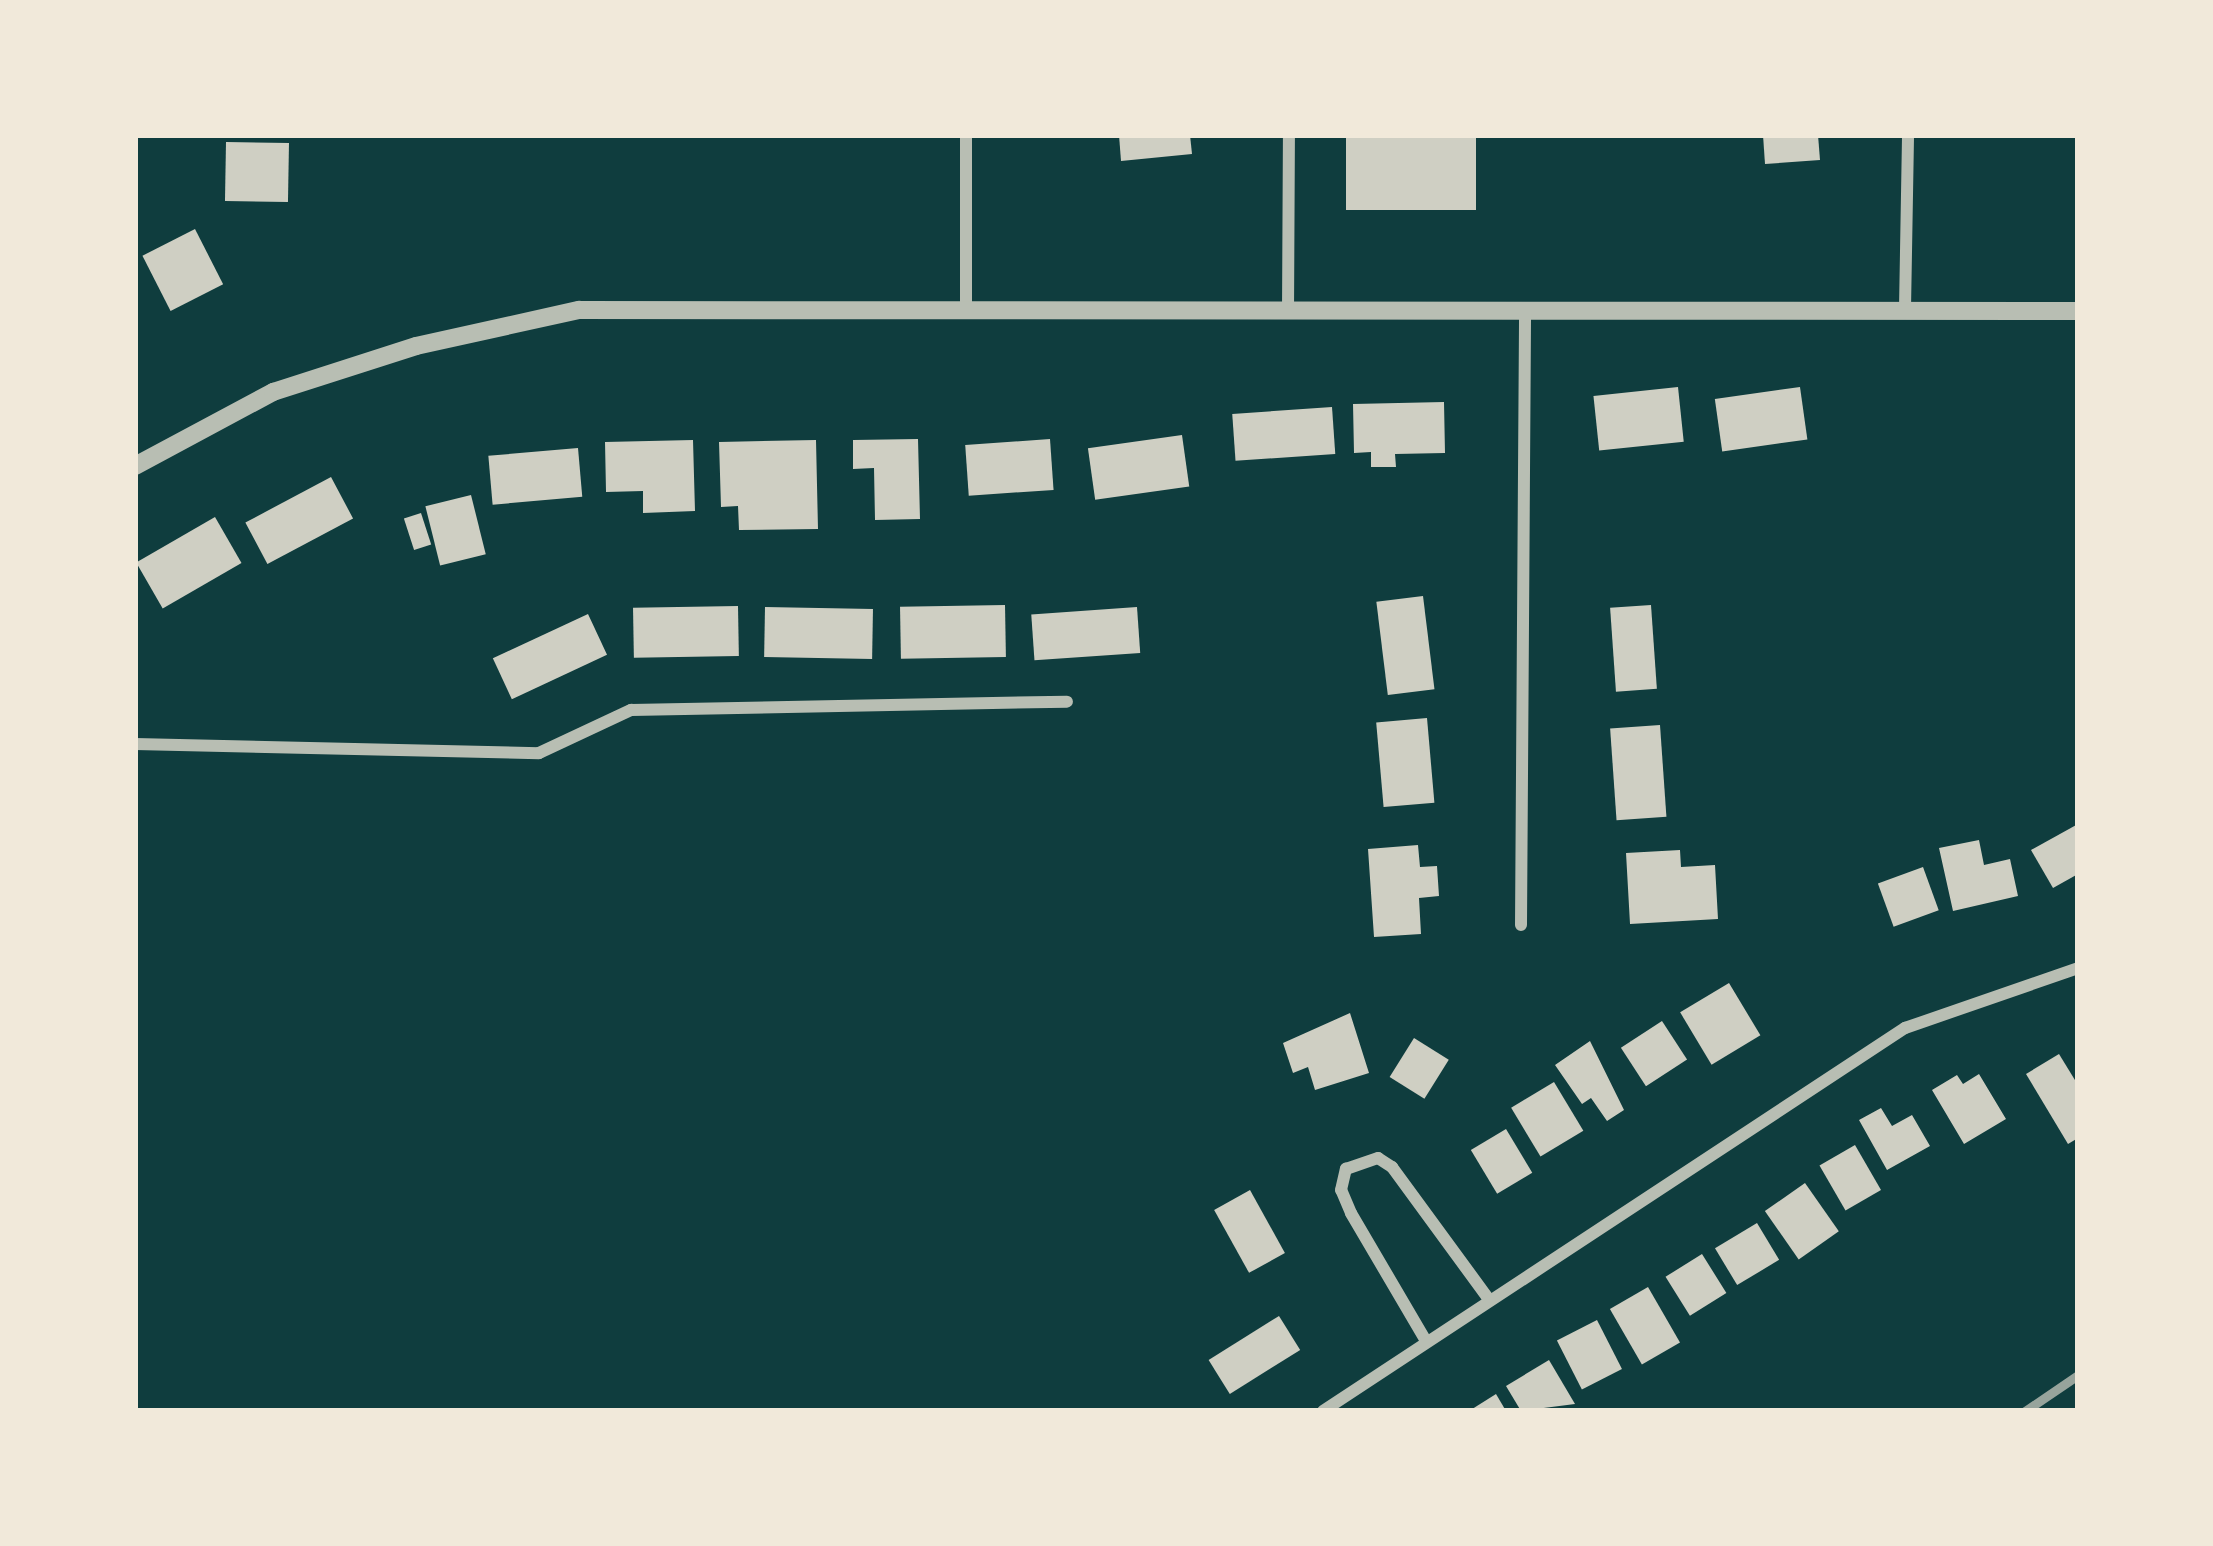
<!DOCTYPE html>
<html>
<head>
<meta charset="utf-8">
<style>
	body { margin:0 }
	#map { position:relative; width:2213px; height:1546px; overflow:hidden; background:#0f3d3e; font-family:"IBM Plex Sans",sans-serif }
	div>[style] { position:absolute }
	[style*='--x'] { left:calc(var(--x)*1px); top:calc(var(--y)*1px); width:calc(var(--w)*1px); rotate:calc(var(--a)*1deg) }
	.building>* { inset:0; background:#cfcfc3; transform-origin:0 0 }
	.minor>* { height:12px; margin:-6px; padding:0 6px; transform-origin:6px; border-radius:6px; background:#b8beb3 }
	.tertiary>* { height:18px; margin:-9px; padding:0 9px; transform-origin:9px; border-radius:9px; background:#b8beb3 }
	.rail>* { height:9px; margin:-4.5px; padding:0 4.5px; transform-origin:4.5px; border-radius:4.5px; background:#97a49c }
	span { translate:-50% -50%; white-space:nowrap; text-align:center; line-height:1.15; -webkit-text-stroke:10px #f1e9da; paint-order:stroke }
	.frame { position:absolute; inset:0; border:138px solid #f1e9da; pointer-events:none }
</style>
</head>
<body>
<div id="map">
	<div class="building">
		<i style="clip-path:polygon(1119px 135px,1190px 135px,1192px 154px,1121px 161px)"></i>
		<i style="left:1346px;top:135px;width:130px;height:75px"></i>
		<i style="clip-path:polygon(1763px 135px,1818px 135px,1820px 160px,1765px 164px)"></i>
		<i style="left:226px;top:142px;width:63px;height:59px;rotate:1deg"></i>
		<i style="left:195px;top:229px;width:62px;height:59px;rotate:63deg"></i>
		<i style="left:1678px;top:387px;width:55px;height:85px;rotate:84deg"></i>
		<i style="left:1800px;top:387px;width:53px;height:86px;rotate:82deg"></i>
		<i style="clip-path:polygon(1444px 402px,1445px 453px,1395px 454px,1396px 467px,1371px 467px,1371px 452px,1354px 453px,1353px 404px)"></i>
		<i style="left:1332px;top:407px;width:47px;height:100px;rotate:86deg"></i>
		<i style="left:1182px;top:435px;width:52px;height:95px;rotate:82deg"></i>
		<i style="clip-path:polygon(918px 439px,920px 519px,875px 520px,874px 468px,853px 469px,853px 440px)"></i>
		<i style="left:1050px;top:439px;width:51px;height:85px;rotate:86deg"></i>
		<i style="clip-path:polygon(693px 440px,695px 511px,643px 513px,643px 491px,606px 492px,605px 442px)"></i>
		<i style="clip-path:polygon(816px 440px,818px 529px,739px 530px,738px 506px,721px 507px,719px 442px)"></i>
		<i style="left:578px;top:448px;width:49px;height:90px;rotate:85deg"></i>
		<i style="left:331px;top:477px;width:47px;height:97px;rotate:62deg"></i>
		<i style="left:471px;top:495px;width:61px;height:47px;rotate:76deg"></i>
		<i style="left:421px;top:513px;width:33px;height:18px;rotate:72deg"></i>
		<i style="left:215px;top:517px;width:53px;height:91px;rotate:60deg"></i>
		<i style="left:1423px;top:596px;width:94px;height:47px;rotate:83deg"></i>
		<i style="left:1005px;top:605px;width:52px;height:105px;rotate:89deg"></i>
		<i style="left:1651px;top:605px;width:84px;height:41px;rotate:86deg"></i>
		<i style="left:738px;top:606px;width:50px;height:105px;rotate:89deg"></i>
		<i style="left:765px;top:607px;width:108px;height:50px;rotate:1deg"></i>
		<i style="left:1137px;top:607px;width:46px;height:106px;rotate:86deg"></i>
		<i style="left:588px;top:614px;width:45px;height:105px;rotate:65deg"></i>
		<i style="left:1427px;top:718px;width:85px;height:51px;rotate:85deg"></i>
		<i style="left:1660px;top:725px;width:92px;height:50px;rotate:86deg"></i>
		<i style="clip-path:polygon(2078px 824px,2078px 874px,2053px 888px,2031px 850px)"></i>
		<i style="clip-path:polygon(1979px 840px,1984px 865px,2010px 859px,2018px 896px,1953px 911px,1939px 848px)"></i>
		<i style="clip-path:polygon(1418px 845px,1420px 867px,1437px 866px,1439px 896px,1419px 898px,1421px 934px,1374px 937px,1368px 849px)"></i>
		<i style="clip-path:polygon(1680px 850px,1681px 867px,1715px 865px,1718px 919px,1630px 924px,1626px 853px)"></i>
		<i style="left:1923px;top:867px;width:46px;height:48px;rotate:70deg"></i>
		<i style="left:1729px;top:983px;width:61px;height:57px;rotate:59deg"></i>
		<i style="clip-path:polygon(1350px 1013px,1369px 1073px,1315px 1090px,1308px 1067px,1293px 1073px,1283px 1043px)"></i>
		<i style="left:1662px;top:1021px;width:46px;height:49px;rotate:57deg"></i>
		<i style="left:1414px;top:1038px;width:41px;height:46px;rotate:32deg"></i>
		<i style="clip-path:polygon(1590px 1041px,1624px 1110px,1607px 1121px,1591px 1098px,1582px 1104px,1555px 1065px)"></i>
		<i style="clip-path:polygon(2059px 1054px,2078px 1085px,2078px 1138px,2068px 1144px,2026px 1074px)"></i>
		<i style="clip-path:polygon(1979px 1074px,2006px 1119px,1964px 1144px,1932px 1090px,1957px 1075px,1963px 1084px)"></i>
		<i style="left:1554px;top:1082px;width:57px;height:50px;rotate:59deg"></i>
		<i style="clip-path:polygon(1881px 1108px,1892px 1126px,1912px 1115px,1930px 1146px,1887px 1170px,1859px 1120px)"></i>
		<i style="left:1506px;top:1129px;width:51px;height:41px;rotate:59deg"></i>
		<i style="left:1855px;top:1145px;width:52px;height:41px;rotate:60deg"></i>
		<i style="left:1805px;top:1183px;width:59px;height:49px;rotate:55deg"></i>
		<i style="left:1250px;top:1190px;width:72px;height:41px;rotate:61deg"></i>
		<i style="left:1757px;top:1223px;width:43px;height:49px;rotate:59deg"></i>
		<i style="left:1702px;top:1254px;width:46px;height:43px;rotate:58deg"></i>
		<i style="left:1648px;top:1287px;width:64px;height:44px;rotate:60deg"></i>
		<i style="left:1279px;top:1316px;width:40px;height:83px;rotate:58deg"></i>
		<i style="left:1597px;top:1320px;width:55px;height:45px;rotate:63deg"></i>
		<i style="clip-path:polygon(1549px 1360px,1575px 1404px,1521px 1411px,1506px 1386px)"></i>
		<i style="clip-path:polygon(1496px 1394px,1506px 1411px,1469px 1411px)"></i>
	</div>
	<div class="minor">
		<i style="--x:966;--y:135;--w:177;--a:90"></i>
		<i style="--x:1905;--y:309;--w:174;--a:-89"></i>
		<i style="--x:1288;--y:313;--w:178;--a:-89.7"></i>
		<i style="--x:135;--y:744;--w:404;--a:1.3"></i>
		<i style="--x:539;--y:753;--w:102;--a:-25.1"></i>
		<i style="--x:631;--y:710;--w:436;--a:-1.1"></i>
		<i style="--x:1521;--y:925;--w:609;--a:-89.62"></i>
		<i style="--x:1426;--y:1341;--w:148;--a:-120.4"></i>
		<i style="--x:1351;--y:1213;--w:25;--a:-113"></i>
		<i style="--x:1341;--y:1190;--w:22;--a:-77"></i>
		<i style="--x:1346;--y:1169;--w:34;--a:-19"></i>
		<i style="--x:1378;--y:1158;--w:17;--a:33"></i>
		<i style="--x:1392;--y:1167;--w:162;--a:53.8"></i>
		<i style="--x:1323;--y:1411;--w:697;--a:-33.35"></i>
		<i style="--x:1905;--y:1028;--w:183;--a:-19.1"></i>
	</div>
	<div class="tertiary">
		<i style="--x:135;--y:466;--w:157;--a:-28.2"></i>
		<i style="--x:273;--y:392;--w:150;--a:-17.8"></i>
		<i style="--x:416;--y:346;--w:167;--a:-12.5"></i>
		<i style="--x:579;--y:310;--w:1499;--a:0.04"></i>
	</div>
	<div class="rail">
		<i style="--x:2025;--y:1411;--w:64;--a:-34.2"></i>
	</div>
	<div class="frame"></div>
</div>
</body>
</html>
